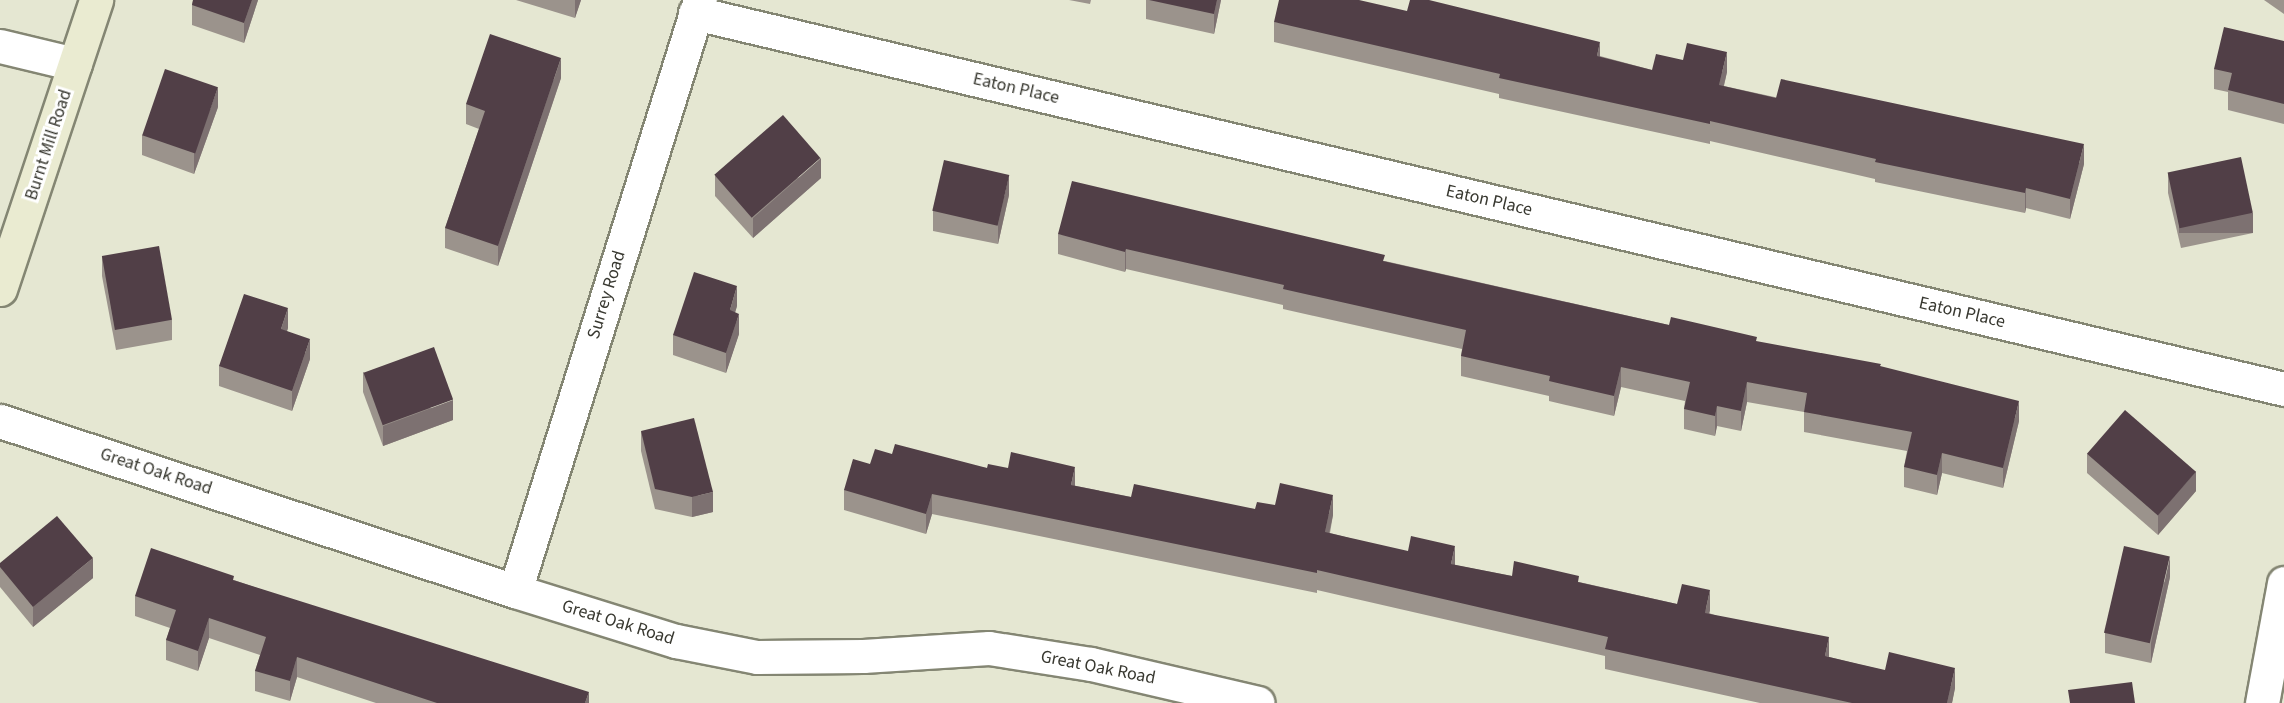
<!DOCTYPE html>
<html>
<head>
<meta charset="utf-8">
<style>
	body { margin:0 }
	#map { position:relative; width:2284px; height:703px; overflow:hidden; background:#e5e7d2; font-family:"Source Sans 3",sans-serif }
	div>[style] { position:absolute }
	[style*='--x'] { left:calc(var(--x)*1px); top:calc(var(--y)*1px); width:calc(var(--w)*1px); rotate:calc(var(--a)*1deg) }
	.roads { filter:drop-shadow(2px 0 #848673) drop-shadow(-2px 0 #848673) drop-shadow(0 2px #848673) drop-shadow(0 -2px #848673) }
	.minor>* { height:33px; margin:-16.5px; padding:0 16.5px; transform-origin:16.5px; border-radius:16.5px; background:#fff }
	.secondary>* { height:33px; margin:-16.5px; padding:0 16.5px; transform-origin:16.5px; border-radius:16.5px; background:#eaebd1 }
	.wall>* { inset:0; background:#9b938c }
	.shaded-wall>* { inset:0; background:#7d7171; transform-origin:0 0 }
	.building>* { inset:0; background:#513f47; transform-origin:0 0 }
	span { translate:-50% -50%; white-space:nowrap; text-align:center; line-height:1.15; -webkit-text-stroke:6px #fff; paint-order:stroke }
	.street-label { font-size:18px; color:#383830 }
</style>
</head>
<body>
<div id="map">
	<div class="roads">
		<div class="minor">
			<i style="--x:695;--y:13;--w:1633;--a:13.31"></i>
			<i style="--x:0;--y:46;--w:77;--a:13.5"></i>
			<i style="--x:0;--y:421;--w:542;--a:18.27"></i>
			<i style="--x:515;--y:591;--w:169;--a:17.3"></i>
			<i style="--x:676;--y:641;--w:83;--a:11.2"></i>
			<i style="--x:757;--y:657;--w:106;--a:-0.5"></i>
			<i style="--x:863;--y:656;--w:126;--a:-3.6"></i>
			<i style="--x:989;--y:648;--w:103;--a:8.9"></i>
			<i style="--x:1091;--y:664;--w:171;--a:13.1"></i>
			<i style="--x:515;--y:591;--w:619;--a:-72.62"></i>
			<i style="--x:2262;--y:703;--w:122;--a:-79.6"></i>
		</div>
		<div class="secondary">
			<i style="--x:0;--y:289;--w:305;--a:-71.6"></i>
		</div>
	</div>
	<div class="wall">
		<i style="clip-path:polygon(193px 0,258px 0,244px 43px,192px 25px,192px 5px)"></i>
		<i style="clip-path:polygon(516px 0,581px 0,575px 18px)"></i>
		<i style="clip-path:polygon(1069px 0,1091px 0,1090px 4px)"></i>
		<i style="clip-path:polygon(1146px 0,1221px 0,1214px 34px,1146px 19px)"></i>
		<i style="clip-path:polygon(2264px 0,2284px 0,2284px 14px)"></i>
		<i style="clip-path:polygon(1274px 22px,1600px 56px,1652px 70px,1727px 72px,1724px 86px,2084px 164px,2070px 219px,2026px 208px,2025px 213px,1875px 182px,1875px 179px,1710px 141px,1710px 144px,1499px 98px,1499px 94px,1274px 42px)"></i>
		<i style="clip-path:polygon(2284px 41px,2284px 124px,2228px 110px,2228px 92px,2214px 89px,2214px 69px)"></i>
		<i style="clip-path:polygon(561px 78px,498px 266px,445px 248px,445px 228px,479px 129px,466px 124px,466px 104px)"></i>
		<i style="clip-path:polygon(218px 107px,194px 174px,142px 155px,142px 135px)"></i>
		<i style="clip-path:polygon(2168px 173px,2253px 233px,2181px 248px,2168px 193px)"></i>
		<i style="clip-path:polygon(715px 176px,821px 178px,753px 238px,715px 196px)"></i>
		<i style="clip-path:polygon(1009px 195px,998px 244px,933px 231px,933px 211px)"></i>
		<i style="clip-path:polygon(1058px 234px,1385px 261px,1669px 325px,1881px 367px,2019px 421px,2003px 488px,1942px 473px,1937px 495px,1904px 487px,1904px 467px,1907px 451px,1804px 432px,1804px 412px,1747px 402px,1741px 431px,1717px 426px,1715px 436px,1684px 429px,1684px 409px,1685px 401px,1621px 387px,1614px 416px,1549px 401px,1549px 396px,1461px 376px,1461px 356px,1462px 349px,1283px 309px,1283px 305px,1126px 269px,1125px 272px,1058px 254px)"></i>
		<i style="clip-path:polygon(102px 256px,172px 320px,172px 340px,116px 350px,102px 276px)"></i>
		<i style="clip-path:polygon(737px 306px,735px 312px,739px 334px,726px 373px,673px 355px,673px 335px)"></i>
		<i style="clip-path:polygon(288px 328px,287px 331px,310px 359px,292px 411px,219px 386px,219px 366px)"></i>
		<i style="clip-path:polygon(363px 372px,453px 420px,383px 446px,363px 392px)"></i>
		<i style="clip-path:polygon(641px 431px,713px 512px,692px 517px,655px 509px,641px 451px)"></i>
		<i style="clip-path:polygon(892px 454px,987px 468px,1131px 497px,1255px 509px,1333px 515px,1330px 533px,1455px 565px,1512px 576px,1579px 582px,1677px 604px,1710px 610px,1709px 613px,1829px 657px,1955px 688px,1952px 703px,1760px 703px,1605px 669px,1605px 656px,1317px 590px,1317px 593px,932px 514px,926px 534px,844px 510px,844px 490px,870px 464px)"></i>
		<i style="clip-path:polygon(2087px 454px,2196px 491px,2158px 535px,2087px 473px)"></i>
		<i style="clip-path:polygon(0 563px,93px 578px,33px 627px,0 587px)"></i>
		<i style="clip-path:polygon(2170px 577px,2151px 663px,2105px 653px,2105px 633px)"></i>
		<i style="clip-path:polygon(234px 580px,589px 703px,376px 703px,297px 677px,290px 701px,255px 691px,255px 671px,260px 655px,209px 638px,198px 671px,166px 660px,166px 640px,170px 628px,135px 616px,135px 596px)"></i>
	</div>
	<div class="shaded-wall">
		<i style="clip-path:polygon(252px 0,258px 0,244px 43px,244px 23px)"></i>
		<i style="clip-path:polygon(575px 0,581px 0,575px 18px)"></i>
		<i style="clip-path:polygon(1217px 0,1221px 0,1214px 34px,1214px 14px)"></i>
		<i style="clip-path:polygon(1600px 42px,1600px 62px,1597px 56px)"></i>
		<i style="clip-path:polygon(1727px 52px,1727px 72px,1719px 105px,1719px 85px)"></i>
		<i style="clip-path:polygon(561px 58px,561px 78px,498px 266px,498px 246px)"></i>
		<i style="clip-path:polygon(218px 87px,218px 107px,194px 174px,194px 154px)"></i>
		<i style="clip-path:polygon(2084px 144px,2084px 164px,2070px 219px,2070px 199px)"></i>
		<i style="clip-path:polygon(821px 158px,821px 178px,753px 238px,753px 218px)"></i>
		<i style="clip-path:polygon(1009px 175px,1009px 195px,998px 244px,998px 224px)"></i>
		<i style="clip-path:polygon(2026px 188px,2026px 208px,2025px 213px,2025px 193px)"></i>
		<i style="left:2253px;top:213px;width:20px;height:74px;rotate:90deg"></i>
		<i style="clip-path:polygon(1126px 249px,1126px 269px,1125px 272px,1125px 252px)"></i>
		<i style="clip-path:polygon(737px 286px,737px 306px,730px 330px,730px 310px)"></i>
		<i style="clip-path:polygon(288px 308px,288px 328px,281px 349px,281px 329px)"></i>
		<i style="clip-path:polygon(739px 314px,739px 334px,726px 373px,726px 353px)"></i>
		<i style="clip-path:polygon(310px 339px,310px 359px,292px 411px,292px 391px)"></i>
		<i style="clip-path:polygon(1621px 367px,1621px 387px,1614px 416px,1614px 396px)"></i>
		<i style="clip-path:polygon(1747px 382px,1747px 402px,1741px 431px,1741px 411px)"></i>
		<i style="clip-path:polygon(453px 400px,453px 420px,383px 446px,383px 426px)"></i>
		<i style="clip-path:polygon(2019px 401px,2019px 421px,2003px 488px,2003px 468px)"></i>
		<i style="clip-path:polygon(1717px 406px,1717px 426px,1715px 436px,1715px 416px)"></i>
		<i style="clip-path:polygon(1942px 453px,1942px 473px,1937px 495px,1937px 475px)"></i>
		<i style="clip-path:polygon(1075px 467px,1075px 487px,1071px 485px)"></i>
		<i style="clip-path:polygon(2196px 471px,2196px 491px,2158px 535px,2158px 515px)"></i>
		<i style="clip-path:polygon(713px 492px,713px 512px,692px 517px,692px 497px)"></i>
		<i style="clip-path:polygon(932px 494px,932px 514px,926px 534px,926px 514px)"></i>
		<i style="clip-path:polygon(1333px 495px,1333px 515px,1325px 552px,1325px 532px)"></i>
		<i style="clip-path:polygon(1455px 546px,1455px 566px,1451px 564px)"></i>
		<i style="clip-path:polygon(2170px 557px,2170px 577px,2151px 663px,2151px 643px)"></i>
		<i style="clip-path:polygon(93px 558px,93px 578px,33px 627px,33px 607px)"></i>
		<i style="clip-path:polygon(1710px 590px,1710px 610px,1705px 633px,1705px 613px)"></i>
		<i style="clip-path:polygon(209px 618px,209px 638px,198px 671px,198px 651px)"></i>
		<i style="clip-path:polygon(1829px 637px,1829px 657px,1825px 656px)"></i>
		<i style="clip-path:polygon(297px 657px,297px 677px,290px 701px,290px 681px)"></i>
		<i style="clip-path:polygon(1955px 668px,1955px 688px,1952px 703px,1947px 703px)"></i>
		<i style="clip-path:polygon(589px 692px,589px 703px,585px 703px)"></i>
	</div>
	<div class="building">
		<i style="clip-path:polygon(193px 0,252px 0,244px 23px,192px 5px)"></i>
		<i style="clip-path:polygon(1149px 0,1217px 0,1214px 14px)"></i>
		<i style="clip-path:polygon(1279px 0,1359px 0,1407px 11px,1410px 0,1429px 0,1600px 42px,1597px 56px,1652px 70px,1656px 54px,1683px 60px,1687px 43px,1727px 52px,1719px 85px,1776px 98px,1781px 79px,2084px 144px,2070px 199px,2026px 188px,2025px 193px,1875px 162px,1876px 159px,1710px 121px,1710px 124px,1499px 78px,1500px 74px,1274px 22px)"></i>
		<i style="clip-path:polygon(2224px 27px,2284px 41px,2284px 104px,2228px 90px,2232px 73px,2214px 69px)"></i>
		<i style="clip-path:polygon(490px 34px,561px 58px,498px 246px,445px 228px,485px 111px,466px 104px)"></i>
		<i style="left:165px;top:69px;width:56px;height:70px;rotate:19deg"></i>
		<i style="left:783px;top:115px;width:57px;height:91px;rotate:49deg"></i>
		<i style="left:2241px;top:157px;width:57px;height:75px;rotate:78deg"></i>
		<i style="left:944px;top:160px;width:67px;height:52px;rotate:13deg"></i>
		<i style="clip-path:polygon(1072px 181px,1385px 255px,1383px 261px,1669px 325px,1671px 317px,1757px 337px,1756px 341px,1881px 364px,1880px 366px,2019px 401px,2003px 468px,1942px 453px,1937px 475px,1904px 467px,1912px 432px,1804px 412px,1807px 393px,1747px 382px,1741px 411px,1717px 406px,1715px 416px,1684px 409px,1690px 382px,1621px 367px,1614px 396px,1549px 381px,1550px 376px,1461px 356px,1466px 330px,1283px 289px,1284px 285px,1126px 249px,1125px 252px,1058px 234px)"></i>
		<i style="left:159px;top:246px;width:75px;height:58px;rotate:80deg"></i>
		<i style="clip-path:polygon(694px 272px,737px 286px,730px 310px,739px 314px,726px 353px,673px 335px)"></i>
		<i style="clip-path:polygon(244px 294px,288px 308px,281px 329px,310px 339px,292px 391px,219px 366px)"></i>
		<i style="left:434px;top:347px;width:56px;height:75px;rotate:70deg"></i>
		<i style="left:2125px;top:410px;width:94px;height:58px;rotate:41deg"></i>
		<i style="clip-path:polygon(694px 418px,713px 492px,692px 497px,655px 489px,641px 431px)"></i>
		<i style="clip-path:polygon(895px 444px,987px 468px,988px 464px,1008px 468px,1011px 452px,1075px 467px,1071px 485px,1131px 497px,1134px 484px,1255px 509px,1257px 502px,1275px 505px,1280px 483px,1333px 495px,1325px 532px,1408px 551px,1411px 536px,1455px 546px,1451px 564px,1512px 576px,1514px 561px,1579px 576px,1578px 582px,1677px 604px,1682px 584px,1710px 590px,1705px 613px,1829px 637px,1825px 656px,1885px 670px,1889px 652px,1955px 668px,1947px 703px,1852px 703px,1605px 649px,1608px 637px,1317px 570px,1317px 573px,932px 494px,926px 514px,844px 490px,853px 459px,870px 464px,875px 449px,892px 454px)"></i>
		<i style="clip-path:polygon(57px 516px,93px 558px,33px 607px,0 567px,0 563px)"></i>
		<i style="left:2124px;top:546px;width:47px;height:89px;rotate:13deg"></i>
		<i style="clip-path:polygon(151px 548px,234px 576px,233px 580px,589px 692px,585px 703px,437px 703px,297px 657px,290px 681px,255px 671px,266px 637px,209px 618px,198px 651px,166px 640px,176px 610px,135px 596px)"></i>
		<i style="clip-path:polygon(2132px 682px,2135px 703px,2070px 703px,2068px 690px)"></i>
	</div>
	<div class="street-label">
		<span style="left:1016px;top:89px;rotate:13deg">Eaton Place</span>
		<span style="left:49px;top:145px;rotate:-72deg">Burnt Mill Road</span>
		<span style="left:1489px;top:201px;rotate:13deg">Eaton Place</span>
		<span style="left:607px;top:295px;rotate:-73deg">Surrey Road</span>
		<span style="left:1962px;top:313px;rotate:13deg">Eaton Place</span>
		<span style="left:156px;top:472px;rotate:18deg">Great Oak Road</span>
		<span style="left:618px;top:623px;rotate:17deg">Great Oak Road</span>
		<span style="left:1098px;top:668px;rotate:11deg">Great Oak Road</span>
	</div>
</div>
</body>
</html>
